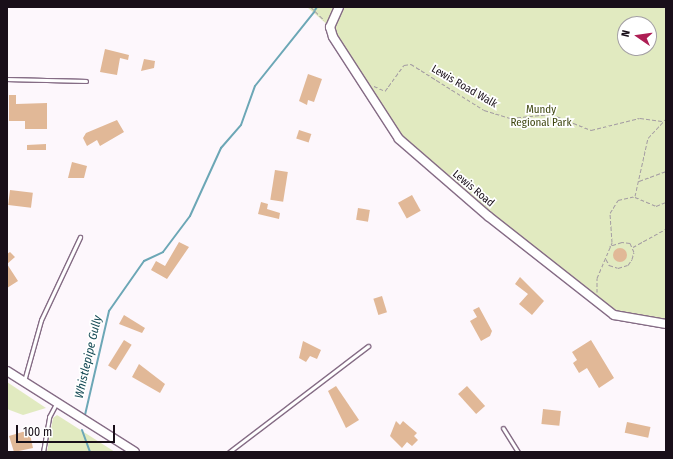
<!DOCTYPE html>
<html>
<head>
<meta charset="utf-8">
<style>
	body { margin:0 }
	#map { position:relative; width:673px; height:459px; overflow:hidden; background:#fdf7fc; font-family:"Fira Sans Condensed",sans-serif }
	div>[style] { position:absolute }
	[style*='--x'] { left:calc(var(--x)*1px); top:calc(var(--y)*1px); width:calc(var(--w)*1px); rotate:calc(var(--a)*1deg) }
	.green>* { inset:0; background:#e1eac0 }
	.stream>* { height:2px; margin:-1px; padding:0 1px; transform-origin:1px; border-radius:1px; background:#6ca7b6 }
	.building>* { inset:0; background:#e1b897; transform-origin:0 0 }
	.round { border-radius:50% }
	.path>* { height:1px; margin-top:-0.5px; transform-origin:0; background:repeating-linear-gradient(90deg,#a39ba2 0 4px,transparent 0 6px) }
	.roads { filter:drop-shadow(1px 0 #856c85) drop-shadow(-1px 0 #856c85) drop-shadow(0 1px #856c85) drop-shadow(0 -1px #856c85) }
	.service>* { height:3px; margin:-1.5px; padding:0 1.5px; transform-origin:1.5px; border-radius:1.5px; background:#fff }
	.tertiary>* { height:8px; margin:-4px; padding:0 4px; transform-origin:4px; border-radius:4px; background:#fff }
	span { translate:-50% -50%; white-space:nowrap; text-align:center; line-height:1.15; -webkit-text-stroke:3.5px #fff; paint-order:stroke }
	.street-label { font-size:11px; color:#190f19 }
	.park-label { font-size:11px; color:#3d450e }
	.water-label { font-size:12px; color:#144954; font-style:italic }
	.frame { position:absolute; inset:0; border:8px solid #190f19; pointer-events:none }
	.north { position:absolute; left:617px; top:16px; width:40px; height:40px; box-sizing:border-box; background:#fff; border:1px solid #a39fa3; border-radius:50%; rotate:283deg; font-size:11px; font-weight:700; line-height:16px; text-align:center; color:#190f19 }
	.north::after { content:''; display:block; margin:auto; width:14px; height:18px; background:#ae1e54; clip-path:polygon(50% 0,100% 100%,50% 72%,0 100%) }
	.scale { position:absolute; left:16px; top:425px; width:99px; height:18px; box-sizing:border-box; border:2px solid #190f19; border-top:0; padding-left:5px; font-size:12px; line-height:14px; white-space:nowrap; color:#190f19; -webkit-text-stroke:3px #fff; paint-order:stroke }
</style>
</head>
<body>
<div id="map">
	<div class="green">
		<i style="clip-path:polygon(evenodd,307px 7px,666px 7px,666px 324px,614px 315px,399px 139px,330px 27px,307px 7px,625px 24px,649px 24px,649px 48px,625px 48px,625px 24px)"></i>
		<i style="clip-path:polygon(7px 382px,46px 408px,23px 415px,7px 409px)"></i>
		<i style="clip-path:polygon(57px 415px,115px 452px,47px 452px,53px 418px)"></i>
	</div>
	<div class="stream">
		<i style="--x:315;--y:10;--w:4;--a:-56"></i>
		<i style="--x:85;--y:415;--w:107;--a:-77"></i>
		<i style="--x:109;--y:311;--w:61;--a:-55"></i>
		<i style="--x:144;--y:261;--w:21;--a:-25"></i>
		<i style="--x:163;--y:252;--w:45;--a:-53.1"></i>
		<i style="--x:190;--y:216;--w:75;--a:-65.5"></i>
		<i style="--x:221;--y:148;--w:30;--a:-49"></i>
		<i style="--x:241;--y:125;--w:41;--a:-70.3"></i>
		<i style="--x:255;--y:86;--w:95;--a:-51.4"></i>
		<i style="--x:82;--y:430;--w:23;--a:70"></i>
	</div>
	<div class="building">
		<i style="clip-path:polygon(105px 49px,129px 55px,128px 60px,120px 58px,117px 75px,100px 72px)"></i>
		<i style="clip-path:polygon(144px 59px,155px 61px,154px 68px,141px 71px)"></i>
		<i style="clip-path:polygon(308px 74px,322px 79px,314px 102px,308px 100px,307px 105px,299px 101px)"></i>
		<i style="clip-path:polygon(9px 95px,16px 95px,16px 104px,47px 103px,47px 129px,25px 129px,25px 121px,9px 121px)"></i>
		<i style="clip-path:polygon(117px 120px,124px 132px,100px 146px,97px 140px,87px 146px,83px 138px,86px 133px)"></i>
		<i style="left:299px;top:130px;width:13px;height:9px;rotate:18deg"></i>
		<i style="clip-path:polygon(46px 144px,46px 150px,27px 150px,27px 145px)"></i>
		<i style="clip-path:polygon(72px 162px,87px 166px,84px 178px,68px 178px)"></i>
		<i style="left:275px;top:170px;width:13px;height:30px;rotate:9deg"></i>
		<i style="left:10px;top:190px;width:23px;height:15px;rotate:7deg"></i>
		<i style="left:412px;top:195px;width:18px;height:16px;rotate:61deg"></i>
		<i style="clip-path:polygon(261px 202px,268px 204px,267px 209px,280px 213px,279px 219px,258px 214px)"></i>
		<i style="left:358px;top:208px;width:12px;height:12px;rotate:9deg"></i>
		<i style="clip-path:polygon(179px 242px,189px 247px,167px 279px,151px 270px,156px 261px,165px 266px)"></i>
		<i class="round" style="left:613px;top:248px;width:14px;height:14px"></i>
		<i style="clip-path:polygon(10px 252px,15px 257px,7px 264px,18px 281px,7px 288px,7px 254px)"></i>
		<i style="clip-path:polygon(520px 277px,544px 301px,532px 315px,519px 304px,528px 294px,515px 284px)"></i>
		<i style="left:382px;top:296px;width:17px;height:9px;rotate:73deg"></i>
		<i style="clip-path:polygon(479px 307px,492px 331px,490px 336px,481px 341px,470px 321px,477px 317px,473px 310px)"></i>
		<i style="clip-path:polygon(124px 315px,145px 328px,142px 333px,119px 324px)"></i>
		<i style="left:124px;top:340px;width:9px;height:30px;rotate:32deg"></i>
		<i style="clip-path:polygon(591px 340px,614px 378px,599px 388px,587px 368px,579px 373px,573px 363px,577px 360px,572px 352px)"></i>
		<i style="clip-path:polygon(303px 341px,321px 350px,317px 359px,310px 356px,306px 362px,299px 358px)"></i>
		<i style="clip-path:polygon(139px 364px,165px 384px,160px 393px,132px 377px)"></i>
		<i style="clip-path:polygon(336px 386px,359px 420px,346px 428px,328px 391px)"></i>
		<i style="left:467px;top:386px;width:27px;height:12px;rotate:48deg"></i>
		<i style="left:543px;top:409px;width:18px;height:15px;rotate:6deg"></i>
		<i style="clip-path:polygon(396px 421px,400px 425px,403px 421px,417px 433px,414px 436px,418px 440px,412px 446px,407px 442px,402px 448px,390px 436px)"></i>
		<i style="left:627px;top:422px;width:24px;height:11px;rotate:12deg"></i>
		<i style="clip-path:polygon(29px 430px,33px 448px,14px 452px,9px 436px)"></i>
	</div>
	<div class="path">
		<i style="--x:311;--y:7;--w:18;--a:45"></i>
		<i style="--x:374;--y:86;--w:12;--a:24"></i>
		<i style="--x:385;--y:91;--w:32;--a:-54"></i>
		<i style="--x:404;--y:65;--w:7;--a:-8"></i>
		<i style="--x:411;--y:64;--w:86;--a:32.2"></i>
		<i style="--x:484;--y:110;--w:28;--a:17"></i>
		<i style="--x:511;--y:118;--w:40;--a:-5.7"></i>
		<i style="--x:551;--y:114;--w:43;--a:21.8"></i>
		<i style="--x:591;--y:130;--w:50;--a:-13.8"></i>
		<i style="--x:640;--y:118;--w:22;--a:8"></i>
		<i style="--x:639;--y:181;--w:29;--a:-20"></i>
		<i style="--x:635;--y:197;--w:23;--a:23"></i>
		<i style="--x:656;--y:206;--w:11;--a:-22"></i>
		<i style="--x:633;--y:247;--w:38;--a:-29"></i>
		<i style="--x:606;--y:259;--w:7;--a:63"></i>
		<i style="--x:609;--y:265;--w:9;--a:18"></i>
		<i style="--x:618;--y:268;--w:10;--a:-17"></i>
		<i style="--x:628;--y:265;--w:7;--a:-56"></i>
		<i style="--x:632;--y:259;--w:7;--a:-74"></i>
		<i style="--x:634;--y:252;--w:10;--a:-114"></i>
		<i style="--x:630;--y:243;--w:8;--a:-173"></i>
		<i style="--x:622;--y:242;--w:13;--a:162"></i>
		<i style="--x:597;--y:292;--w:14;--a:-90"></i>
		<i style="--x:597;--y:278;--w:39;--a:-67"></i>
		<i style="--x:612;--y:242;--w:29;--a:-94"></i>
		<i style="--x:610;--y:213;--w:15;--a:-58"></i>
		<i style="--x:618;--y:200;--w:17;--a:-13"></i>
		<i style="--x:635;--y:196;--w:59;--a:-77.4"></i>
		<i style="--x:648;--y:138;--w:26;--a:-47"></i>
	</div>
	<div class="roads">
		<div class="service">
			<i style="--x:7;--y:79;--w:79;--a:1.5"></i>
			<i style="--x:24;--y:381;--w:63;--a:-74.4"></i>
			<i style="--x:41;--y:320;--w:92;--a:-64.8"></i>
			<i style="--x:503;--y:428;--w:28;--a:58"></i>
			<i style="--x:43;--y:452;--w:36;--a:-80"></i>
			<i style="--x:49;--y:417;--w:17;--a:-62"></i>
			<i style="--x:229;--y:452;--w:175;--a:-37.3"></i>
		</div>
		<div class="tertiary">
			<i style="--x:339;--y:7;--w:22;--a:114"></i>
			<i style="--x:330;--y:27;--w:10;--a:73"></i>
			<i style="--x:333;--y:37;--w:121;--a:57.1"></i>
			<i style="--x:399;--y:139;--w:118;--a:40.9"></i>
			<i style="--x:488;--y:216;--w:160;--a:38.2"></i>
			<i style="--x:614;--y:315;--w:53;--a:9.8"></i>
			<i style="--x:7;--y:371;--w:151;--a:32.3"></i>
		</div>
	</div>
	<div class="street-label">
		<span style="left:464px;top:87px;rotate:30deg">Lewis Road Walk</span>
		<span style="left:473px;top:189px;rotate:40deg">Lewis Road</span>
	</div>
	<div class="park-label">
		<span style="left:541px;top:117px">Mundy<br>Regional Park</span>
	</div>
	<div class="water-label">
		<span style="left:89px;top:357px;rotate:-77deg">Whistlepipe Gully</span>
	</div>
	<div class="frame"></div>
	<div class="north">N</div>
	<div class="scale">100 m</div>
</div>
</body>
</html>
